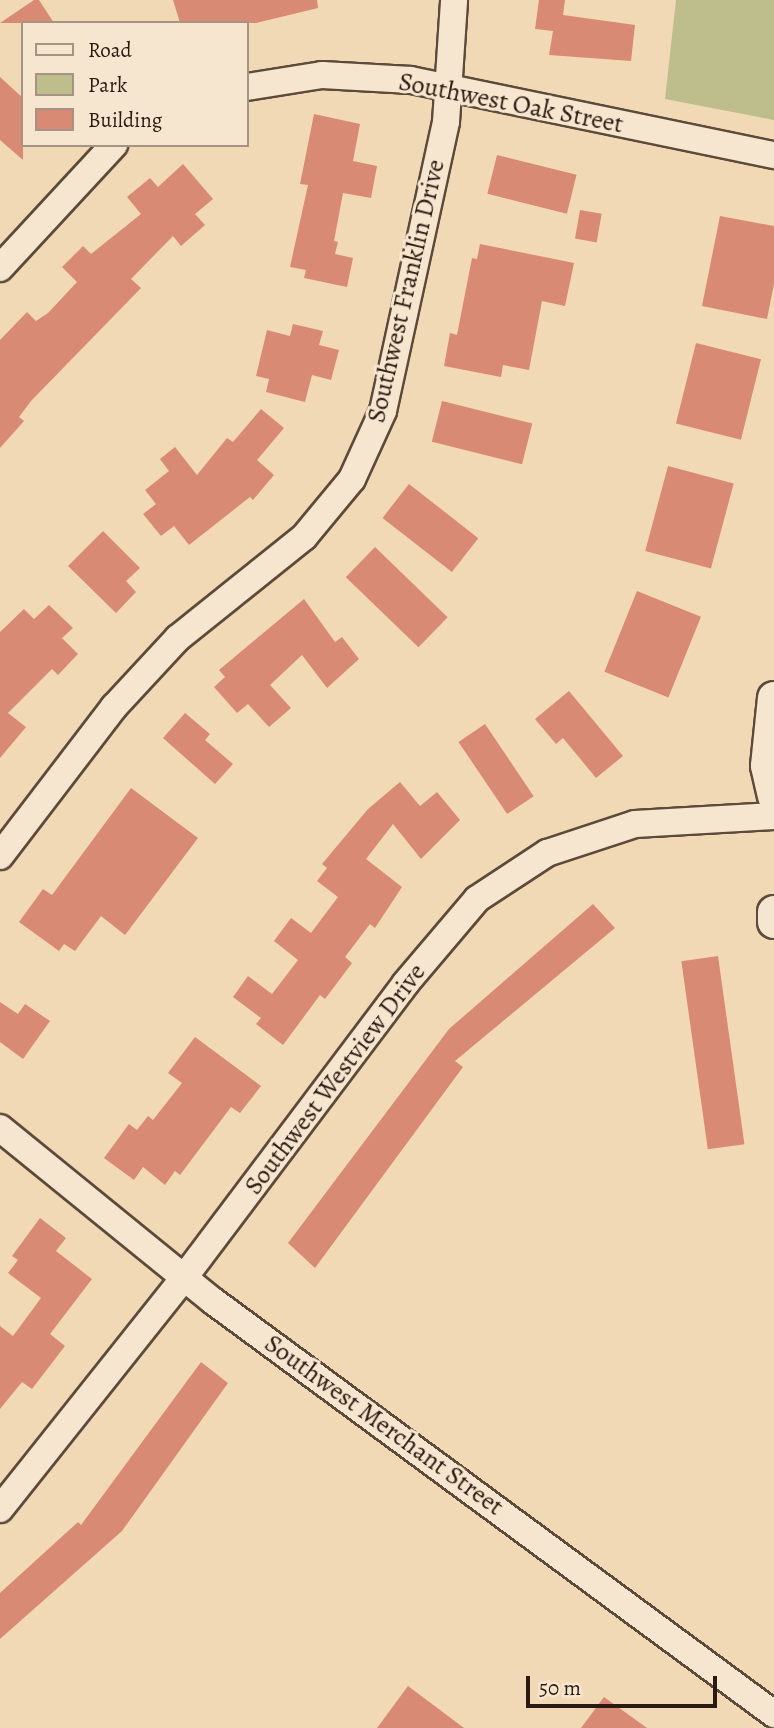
<!DOCTYPE html>
<html>
<head>
<meta charset="utf-8">
<style>
	body { margin:0 }
	#map { position:relative; width:774px; height:1728px; overflow:hidden; background:#f2d9b5; font-family:Alegreya,serif }
	div>[style] { position:absolute }
	[style*='--x'] { left:calc(var(--x)*1px); top:calc(var(--y)*1px); width:calc(var(--w)*1px); rotate:calc(var(--a)*1deg) }
	.green>* { inset:0; background:#bdbe8b }
	.building>* { inset:0; background:#d98a74; transform-origin:0 0 }
	.roads { filter:drop-shadow(2px 0 #5c4a3a) drop-shadow(-2px 0 #5c4a3a) drop-shadow(0 2px #5c4a3a) drop-shadow(0 -2px #5c4a3a) }
	.minor>* { height:26px; margin:-13px; padding:0 13px; transform-origin:13px; border-radius:13px; background:#f7e6cf }
	.tertiary>* { height:32px; margin:-16px; padding:0 16px; transform-origin:16px; border-radius:16px; background:#f7e6cf }
	span { translate:-50% -50%; white-space:nowrap; text-align:center; line-height:1.15; -webkit-text-stroke:6px #f7e6cf; paint-order:stroke }
	.street-label { font-size:26px; color:#2a1a11 }
	.legend { position:absolute; left:21px; top:21px; width:228px; height:126px; box-sizing:border-box; background:#f7e6cf; border:2px solid #a59483; margin:0; padding:9px 12px; list-style:none; font-size:21px; color:#2a1a11 }
	.legend li { display:flex; align-items:center; gap:14px; height:35px }
	.legend b { width:35px; border:2px solid #a59483 }
	.scale { position:absolute; left:526px; top:1676px; width:191px; height:32px; box-sizing:border-box; border:4px solid #2a1a11; border-top:0; padding-left:9px; font-size:21px; line-height:24px; white-space:nowrap; color:#2a1a11; -webkit-text-stroke:5px #f7e6cf; paint-order:stroke }
</style>
</head>
<body>
<div id="map">
	<div class="green">
		<i style="clip-path:polygon(676px 0,774px 0,774px 120px,665px 99px)"></i>
	</div>
	<div class="building">
		<i style="clip-path:polygon(34px 0,39px 0,54px 23px,0 23px)"></i>
		<i style="clip-path:polygon(173px 0,317px 0,318px 8px,256px 23px,180px 23px)"></i>
		<i style="clip-path:polygon(539px 0,565px 0,563px 15px,635px 25px,631px 61px,549px 55px,553px 31px,535px 29px)"></i>
		<i style="clip-path:polygon(0 77px,23px 98px,23px 160px,0 140px)"></i>
		<i style="clip-path:polygon(314px 114px,360px 124px,353px 161px,377px 166px,371px 198px,343px 193px,334px 241px,338px 242px,335px 254px,353px 258px,347px 287px,304px 278px,306px 270px,290px 267px,308px 185px,300px 184px)"></i>
		<i style="left:497px;top:155px;width:82px;height:40px;rotate:14deg"></i>
		<i style="clip-path:polygon(183px 164px,213px 199px,195px 214px,205px 225px,181px 246px,173px 236px,131px 279px,141px 288px,31px 401px,19px 417px,24px 421px,0 448px,0 340px,27px 312px,36px 321px,48px 313px,77px 282px,62px 267px,83px 246px,91px 254px,141px 214px,127px 197px,150px 178px,158px 187px)"></i>
		<i style="left:580px;top:210px;width:22px;height:29px;rotate:10deg"></i>
		<i style="clip-path:polygon(720px 216px,774px 226px,774px 284px,767px 319px,702px 306px)"></i>
		<i style="clip-path:polygon(480px 244px,574px 263px,565px 306px,542px 301px,529px 370px,503px 365px,501px 377px,444px 366px,450px 333px,457px 335px,472px 258px,477px 259px)"></i>
		<i style="clip-path:polygon(293px 324px,323px 331px,319px 345px,339px 350px,331px 380px,312px 375px,305px 402px,266px 392px,269px 379px,256px 376px,267px 330px,290px 336px)"></i>
		<i style="left:696px;top:343px;width:67px;height:83px;rotate:14deg"></i>
		<i style="left:442px;top:401px;width:93px;height:42px;rotate:14deg"></i>
		<i style="clip-path:polygon(261px 409px,284px 428px,257px 460px,274px 475px,253px 500px,250px 497px,189px 545px,174px 526px,161px 536px,143px 514px,156px 504px,145px 490px,169px 471px,160px 459px,175px 447px,197px 475px,227px 438px,233px 442px)"></i>
		<i style="left:668px;top:466px;width:68px;height:88px;rotate:15deg"></i>
		<i style="left:409px;top:484px;width:88px;height:43px;rotate:38deg"></i>
		<i style="clip-path:polygon(103px 531px,140px 568px,126px 581px,136px 592px,116px 613px,68px 566px)"></i>
		<i style="left:375px;top:547px;width:101px;height:42px;rotate:44deg"></i>
		<i style="left:637px;top:591px;width:69px;height:87px;rotate:22deg"></i>
		<i style="clip-path:polygon(304px 599px,335px 642px,342px 637px,359px 659px,327px 688px,302px 655px,270px 685px,291px 708px,269px 727px,248px 704px,237px 713px,214px 687px,225px 677px,219px 670px)"></i>
		<i style="clip-path:polygon(49px 605px,73px 628px,62px 638px,78px 654px,58px 675px,52px 669px,8px 713px,26px 727px,0 758px,0 632px,24px 609px,34px 619px)"></i>
		<i style="clip-path:polygon(569px 691px,623px 756px,596px 778px,563px 738px,556px 744px,535px 719px)"></i>
		<i style="clip-path:polygon(185px 713px,210px 734px,205px 740px,233px 764px,215px 784px,163px 738px)"></i>
		<i style="left:485px;top:724px;width:87px;height:32px;rotate:56deg"></i>
		<i style="clip-path:polygon(400px 782px,420px 806px,437px 792px,460px 820px,421px 859px,393px 824px,366px 859px,402px 887px,375px 928px,370px 924px,345px 957px,352px 963px,325px 999px,320px 995px,283px 1045px,256px 1024px,261px 1018px,233px 997px,248px 976px,272px 994px,298px 960px,274px 941px,291px 918px,311px 933px,338px 897px,317px 881px,327px 868px,322px 864px,368px 809px)"></i>
		<i style="clip-path:polygon(131px 788px,198px 838px,125px 935px,101px 916px,75px 951px,64px 944px,59px 951px,19px 922px,43px 889px,52px 895px)"></i>
		<i style="clip-path:polygon(593px 904px,615px 928px,455px 1061px,463px 1067px,315px 1268px,288px 1243px,449px 1029px)"></i>
		<i style="left:718px;top:956px;width:190px;height:37px;rotate:82deg"></i>
		<i style="clip-path:polygon(0 1002px,18px 1014px,25px 1004px,50px 1021px,23px 1059px,0 1042px)"></i>
		<i style="clip-path:polygon(195px 1037px,261px 1086px,240px 1113px,231px 1107px,180px 1175px,175px 1171px,165px 1185px,143px 1167px,134px 1180px,104px 1158px,129px 1124px,137px 1130px,148px 1116px,153px 1120px,182px 1083px,168px 1073px)"></i>
		<i style="clip-path:polygon(40px 1218px,66px 1238px,56px 1251px,92px 1279px,50px 1334px,65px 1346px,32px 1389px,22px 1382px,0 1409px,0 1326px,13px 1336px,41px 1298px,8px 1273px,18px 1260px,12px 1256px)"></i>
		<i style="clip-path:polygon(201px 1362px,228px 1383px,122px 1531px,0 1639px,0 1593px,78px 1522px,81px 1525px)"></i>
		<i style="clip-path:polygon(408px 1686px,464px 1728px,377px 1728px)"></i>
		<i style="clip-path:polygon(604px 1697px,647px 1728px,581px 1728px)"></i>
	</div>
	<div class="roads">
		<div class="minor">
			<i style="--x:247;--y:87;--w:76;--a:-9.1"></i>
			<i style="--x:322;--y:75;--w:89;--a:3.2"></i>
			<i style="--x:411;--y:80;--w:371;--a:11.7"></i>
			<i style="--x:0;--y:268;--w:168;--a:-47.2"></i>
			<i style="--x:0;--y:856;--w:188;--a:-52.6"></i>
			<i style="--x:114;--y:707;--w:94;--a:-47.2"></i>
			<i style="--x:178;--y:638;--w:161;--a:-38.7"></i>
			<i style="--x:304;--y:537;--w:75;--a:-50.4"></i>
			<i style="--x:352;--y:479;--w:75;--a:-65.5"></i>
			<i style="--x:383;--y:411;--w:296;--a:-77.7"></i>
			<i style="--x:446;--y:122;--w:122;--a:-86.2"></i>
			<i style="--x:0;--y:1128;--w:274;--a:39.1"></i>
			<i style="--x:213;--y:1301;--w:697;--a:36.36"></i>
			<i style="--x:0;--y:1509;--w:294;--a:-51.5"></i>
			<i style="--x:183;--y:1279;--w:369;--a:-53"></i>
			<i style="--x:405;--y:984;--w:111;--a:-49.7"></i>
			<i style="--x:477;--y:899;--w:84;--a:-33.3"></i>
			<i style="--x:547;--y:853;--w:93;--a:-18.2"></i>
			<i style="--x:635;--y:824;--w:139;--a:-3.3"></i>
		</div>
		<div class="tertiary">
			<i style="--x:774;--y:698;--w:68;--a:95.9"></i>
			<i style="--x:767;--y:766;--w:31;--a:77"></i>
			<i style="--x:774;--y:912;--w:10;--a:90"></i>
		</div>
	</div>
	<div class="street-label">
		<span style="left:511px;top:103px;rotate:11deg">Southwest Oak Street</span>
		<span style="left:406px;top:291px;rotate:-77deg">Southwest Franklin Drive</span>
		<span style="left:335px;top:1079px;rotate:-53deg">Southwest Westview Drive</span>
		<span style="left:384px;top:1425px;rotate:36deg">Southwest Merchant Street</span>
	</div>
	<ul class="legend">
	<li><b style="height:9px;background:#f7e6cf"></b>Road</li>
	<li><b style="height:19px;background:#bdbe8b"></b>Park</li>
	<li><b style="height:19px;background:#d98a74"></b>Building</li>
	</ul>
	<div class="scale">50 m</div>
</div>
</body>
</html>
